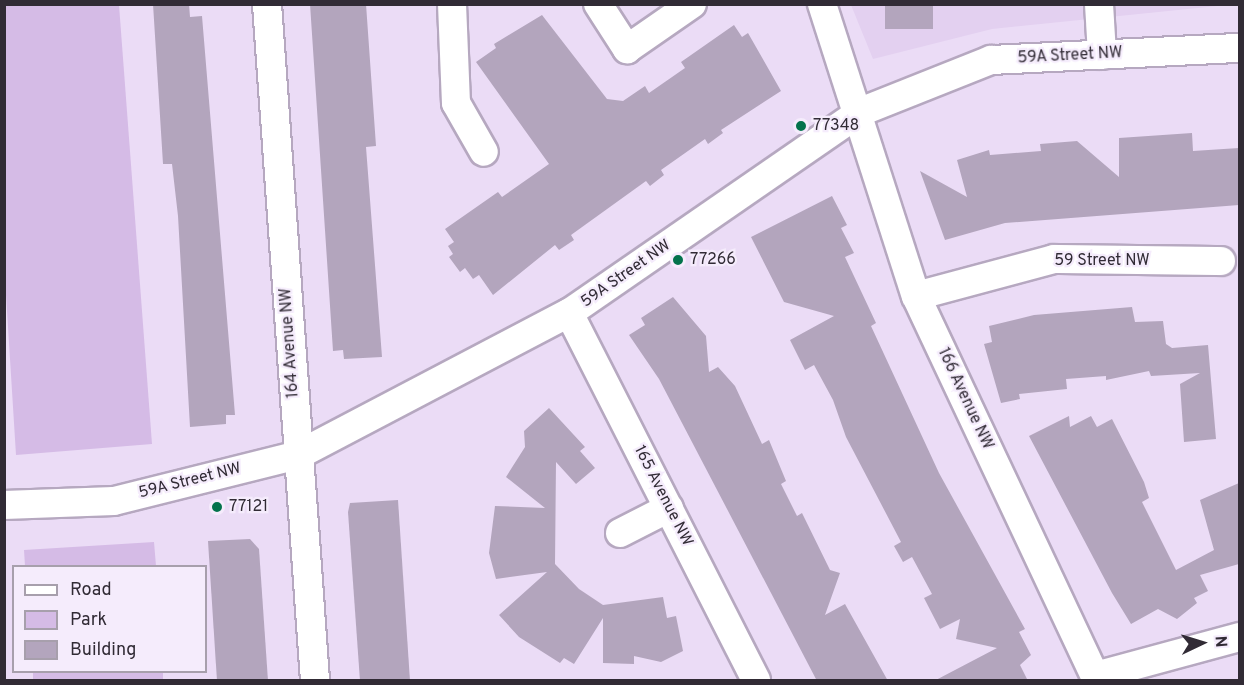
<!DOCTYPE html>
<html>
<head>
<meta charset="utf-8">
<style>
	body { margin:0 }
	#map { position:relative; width:1244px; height:685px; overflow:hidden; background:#ebdcf6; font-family:Overpass,sans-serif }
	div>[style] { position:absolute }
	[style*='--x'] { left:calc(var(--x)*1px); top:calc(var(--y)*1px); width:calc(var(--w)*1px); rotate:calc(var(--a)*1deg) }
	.built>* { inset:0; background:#e3d0f0 }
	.green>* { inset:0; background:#d5bbe6; transform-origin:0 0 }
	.building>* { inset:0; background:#b3a5bd; transform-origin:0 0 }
	.roads { filter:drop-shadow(2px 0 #b6a8c0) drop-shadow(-2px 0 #b6a8c0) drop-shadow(0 2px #b6a8c0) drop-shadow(0 -2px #b6a8c0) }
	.minor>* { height:28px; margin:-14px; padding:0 14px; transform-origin:14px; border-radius:14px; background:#fff }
	.dots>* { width:16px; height:16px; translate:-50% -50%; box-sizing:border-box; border:3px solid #f5ecfc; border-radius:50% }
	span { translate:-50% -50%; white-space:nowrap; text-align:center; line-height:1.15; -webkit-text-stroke:4.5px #f5ecfc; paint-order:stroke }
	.street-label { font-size:16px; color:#312b35 }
	.poi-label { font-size:16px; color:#312b35 }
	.left { translate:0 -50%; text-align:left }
	.frame { position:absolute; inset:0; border:6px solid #312b35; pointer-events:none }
	.legend { position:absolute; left:12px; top:565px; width:195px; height:108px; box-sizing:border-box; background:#f5ecfc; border:2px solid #a79fac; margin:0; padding:8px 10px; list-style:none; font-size:18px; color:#312b35 }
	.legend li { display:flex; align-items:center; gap:12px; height:30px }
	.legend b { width:30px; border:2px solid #a79fac }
	.north { position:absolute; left:1172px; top:613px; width:60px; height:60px; -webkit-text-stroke:4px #f5ecfc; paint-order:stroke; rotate:86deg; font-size:16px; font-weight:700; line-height:24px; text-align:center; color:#312b35 }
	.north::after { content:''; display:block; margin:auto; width:21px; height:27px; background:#312b35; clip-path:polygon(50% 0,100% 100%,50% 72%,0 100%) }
</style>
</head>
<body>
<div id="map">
	<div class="built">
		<i style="clip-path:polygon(851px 5px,1227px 5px,992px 29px,873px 59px)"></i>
	</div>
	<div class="green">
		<i style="clip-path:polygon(4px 5px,119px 5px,152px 444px,16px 455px,4px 263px)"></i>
		<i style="clip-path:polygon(154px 542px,156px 566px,25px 566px,24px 550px)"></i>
		<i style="left:33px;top:672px;width:130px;height:8px"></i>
	</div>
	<div class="building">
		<i style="clip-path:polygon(153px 4px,189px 4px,190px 17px,202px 16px,235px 415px,226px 415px,226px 424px,190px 427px,178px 216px,172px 164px,163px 164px)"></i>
		<i style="clip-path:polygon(310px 4px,366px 4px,376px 146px,366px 147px,382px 357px,344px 359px,343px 350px,333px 351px)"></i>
		<i style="left:885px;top:4px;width:48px;height:25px"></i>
		<i style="clip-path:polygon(542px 15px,607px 99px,623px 101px,645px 86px,649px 93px,685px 68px,681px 62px,734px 25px,742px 37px,748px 33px,781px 91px,721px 130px,723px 133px,708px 144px,705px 139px,661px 170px,664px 175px,650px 186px,646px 181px,571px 235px,574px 240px,559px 250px,555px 245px,493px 295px,479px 275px,473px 279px,465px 268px,460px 272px,449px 257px,453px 254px,448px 246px,454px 242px,445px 229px,498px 192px,502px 197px,549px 164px,476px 62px,496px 48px,494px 44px)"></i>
		<i style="clip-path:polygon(1192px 133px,1193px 151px,1239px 148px,1239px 205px,1005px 223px,945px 240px,920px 171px,967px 197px,957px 160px,989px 150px,990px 155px,1041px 151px,1040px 144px,1077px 141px,1119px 177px,1119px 138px)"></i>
		<i style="clip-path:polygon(832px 196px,847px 225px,841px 228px,854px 253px,845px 257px,876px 323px,871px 326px,939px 473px,1025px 629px,1019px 632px,1031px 655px,1020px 665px,1028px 681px,934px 681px,997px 648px,956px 639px,960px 619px,940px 629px,924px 598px,932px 594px,912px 557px,903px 562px,894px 546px,901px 542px,846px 437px,833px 400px,814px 365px,805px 370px,790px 340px,834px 316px,784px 302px,751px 237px)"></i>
		<i style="clip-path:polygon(673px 297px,706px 336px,709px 372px,718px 367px,735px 386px,762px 444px,769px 440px,786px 481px,781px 484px,797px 516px,802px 513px,830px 570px,840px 573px,825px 615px,845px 604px,888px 681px,817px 681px,659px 379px,629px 335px,645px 325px,641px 318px)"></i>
		<i style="clip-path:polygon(1132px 307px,1135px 322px,1163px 321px,1166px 344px,1172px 348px,1208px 345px,1216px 439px,1184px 442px,1180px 384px,1200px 373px,1151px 376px,1149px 371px,1106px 380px,1106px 376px,1066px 379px,1067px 389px,1019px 394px,1020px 399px,1001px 403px,984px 344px,992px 342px,989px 326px,1034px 315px)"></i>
		<i style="clip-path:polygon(549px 408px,585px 447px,580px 451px,595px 468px,576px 484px,556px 462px,555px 564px,579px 589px,603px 605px,663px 597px,667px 618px,676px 616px,683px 651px,661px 662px,634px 656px,634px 664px,603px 663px,603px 618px,574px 664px,564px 658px,560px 663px,519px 637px,499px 615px,547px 572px,496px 579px,489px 553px,495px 506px,545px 508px,506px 477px,525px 447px,524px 431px)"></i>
		<i style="clip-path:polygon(1069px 416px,1070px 427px,1091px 416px,1097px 427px,1112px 419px,1144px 482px,1149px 498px,1142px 502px,1176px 570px,1214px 550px,1200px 500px,1239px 483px,1239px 564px,1200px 575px,1208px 591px,1194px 598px,1197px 603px,1177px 619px,1158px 609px,1131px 624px,1112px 593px,1029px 436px)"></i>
		<i style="clip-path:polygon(398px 500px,410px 681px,360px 681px,348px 512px,350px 503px)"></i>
		<i style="clip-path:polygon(250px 539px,259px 549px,268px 681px,217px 681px,208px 541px)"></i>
	</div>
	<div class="roads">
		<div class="minor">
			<i style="--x:267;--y:4;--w:678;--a:85.94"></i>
			<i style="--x:452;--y:4;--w:99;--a:87.7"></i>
			<i style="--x:456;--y:103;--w:56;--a:60.3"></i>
			<i style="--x:598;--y:4;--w:54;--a:57.2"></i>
			<i style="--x:627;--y:49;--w:79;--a:-34.7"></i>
			<i style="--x:822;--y:4;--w:307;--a:72.2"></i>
			<i style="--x:916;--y:296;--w:420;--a:64.8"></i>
			<i style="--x:1095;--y:676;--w:150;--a:-15.1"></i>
			<i style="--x:1099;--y:4;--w:51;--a:86.6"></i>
			<i style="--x:916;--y:296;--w:143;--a:-15"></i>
			<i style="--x:1054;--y:259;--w:167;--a:0.7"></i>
			<i style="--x:569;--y:313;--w:412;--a:63"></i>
			<i style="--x:4;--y:505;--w:110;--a:-2.1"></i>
			<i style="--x:114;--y:501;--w:190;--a:-14"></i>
			<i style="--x:298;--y:455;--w:306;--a:-27.7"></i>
			<i style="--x:569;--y:313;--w:354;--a:-34.6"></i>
			<i style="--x:860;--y:112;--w:141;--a:-21.7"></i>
			<i style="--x:991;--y:60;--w:249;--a:-2.8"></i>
			<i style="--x:620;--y:533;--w:55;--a:-27"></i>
		</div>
	</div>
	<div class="dots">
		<i style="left:801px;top:126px;background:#03734c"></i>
		<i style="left:678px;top:260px;background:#03734c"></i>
		<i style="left:217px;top:507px;background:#03734c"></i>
	</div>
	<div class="street-label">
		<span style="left:1070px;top:56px;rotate:-3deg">59A Street NW</span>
		<span style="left:1102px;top:261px">59 Street NW</span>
		<span style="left:626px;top:274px;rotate:-35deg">59A Street NW</span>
		<span style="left:290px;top:343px;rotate:-94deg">164 Avenue NW</span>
		<span style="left:965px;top:399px;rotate:65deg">166 Avenue NW</span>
		<span style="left:190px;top:481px;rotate:-14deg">59A Street NW</span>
		<span style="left:663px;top:496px;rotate:63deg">165 Avenue NW</span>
	</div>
	<div class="poi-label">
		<span class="left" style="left:813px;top:126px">77348</span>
		<span class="left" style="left:690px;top:260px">77266</span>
		<span class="left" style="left:229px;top:507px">77121</span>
	</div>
	<div class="frame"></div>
	<ul class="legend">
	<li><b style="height:8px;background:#fff"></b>Road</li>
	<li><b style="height:16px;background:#d5bbe6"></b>Park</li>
	<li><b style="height:16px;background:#b3a5bd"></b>Building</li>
	</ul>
	<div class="north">N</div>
</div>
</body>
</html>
